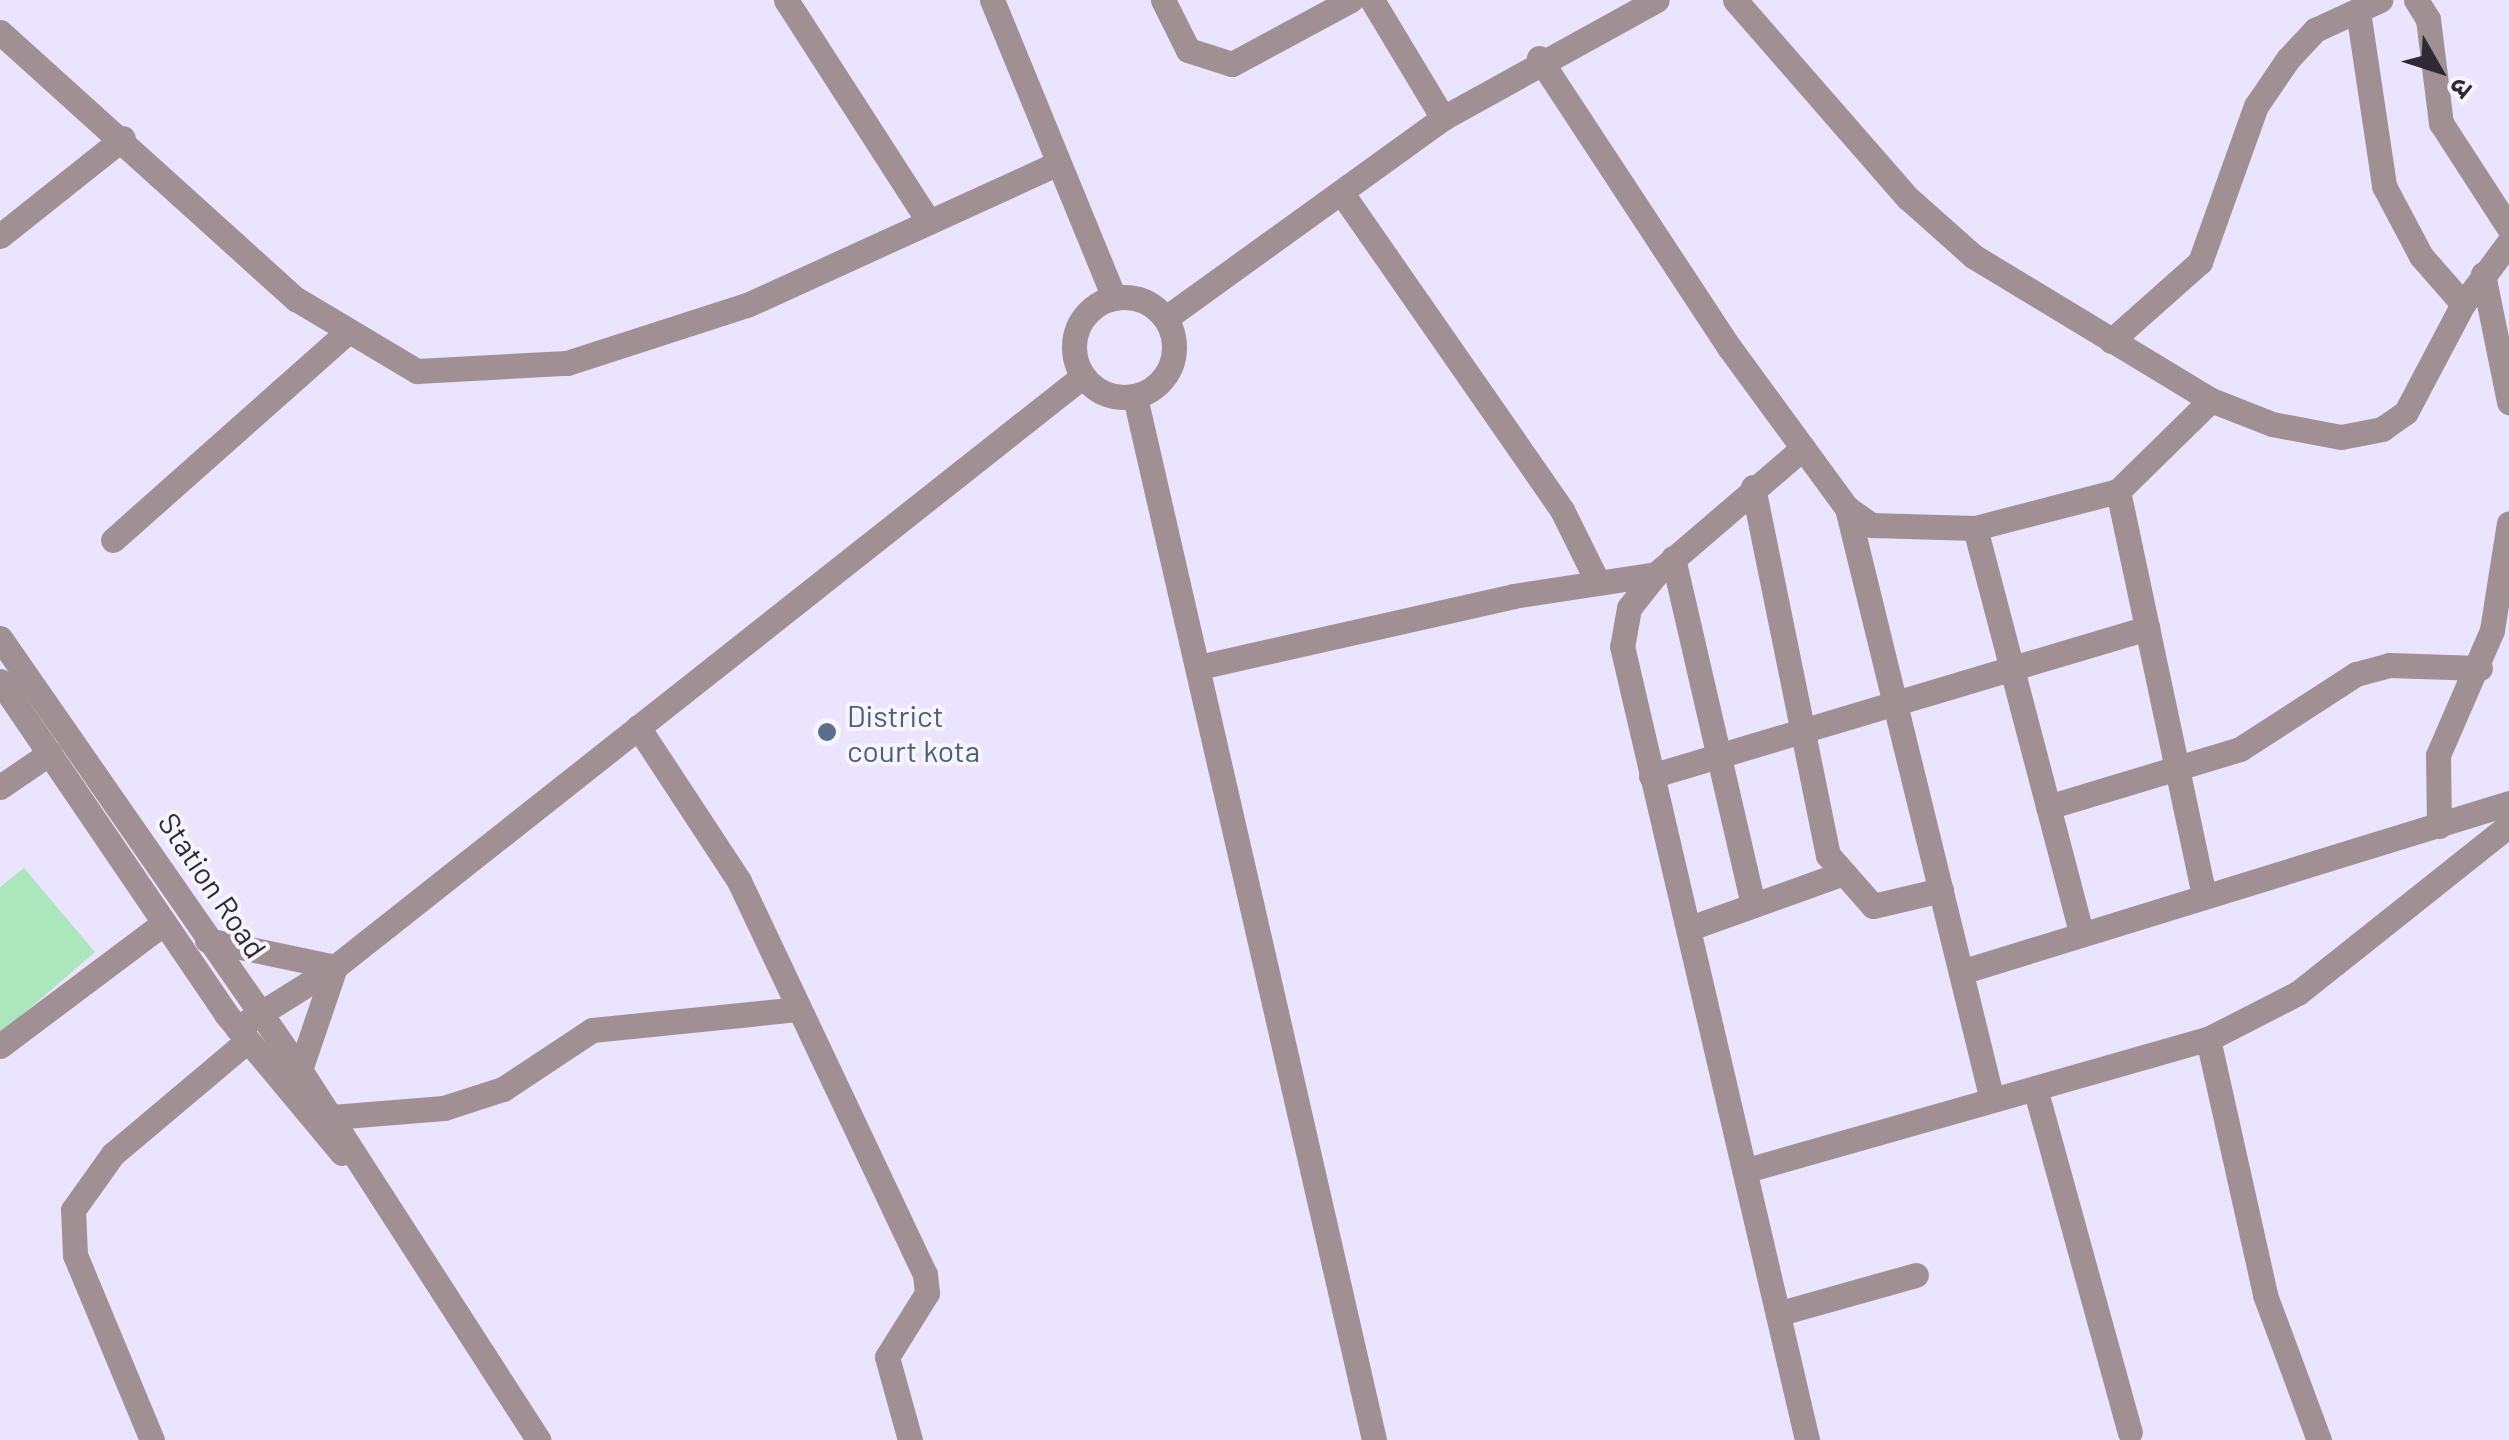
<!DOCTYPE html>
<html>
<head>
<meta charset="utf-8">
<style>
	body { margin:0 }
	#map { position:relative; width:2509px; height:1440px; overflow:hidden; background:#ebe4ff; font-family:Barlow,"Noto Sans Devanagari",sans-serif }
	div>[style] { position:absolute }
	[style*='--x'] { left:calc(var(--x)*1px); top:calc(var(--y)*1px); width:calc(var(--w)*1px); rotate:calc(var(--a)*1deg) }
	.green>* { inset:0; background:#abe6bd }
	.minor>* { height:25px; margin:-12.5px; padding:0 12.5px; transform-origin:12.5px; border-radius:12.5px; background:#a09093 }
	.minor>.ring { margin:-12.5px; padding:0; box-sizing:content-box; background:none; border:25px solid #a09093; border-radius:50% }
	.dots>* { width:28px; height:28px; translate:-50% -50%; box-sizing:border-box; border:5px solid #f6f5fb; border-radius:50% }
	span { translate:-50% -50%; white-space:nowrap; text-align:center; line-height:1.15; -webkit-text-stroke:8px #f6f5fb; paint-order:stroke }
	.service-label { font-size:30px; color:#4e5e75 }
	.left { translate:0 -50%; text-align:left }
	.street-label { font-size:30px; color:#2d2935 }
	.north { position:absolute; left:2389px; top:20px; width:100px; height:100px; -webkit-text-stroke:8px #f6f5fb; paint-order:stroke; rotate:129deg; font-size:28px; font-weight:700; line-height:40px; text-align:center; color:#2d2935 }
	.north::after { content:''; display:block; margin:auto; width:35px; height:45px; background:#2d2935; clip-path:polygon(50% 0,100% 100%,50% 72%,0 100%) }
</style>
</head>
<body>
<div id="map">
	<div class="green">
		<i style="clip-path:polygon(24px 868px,95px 952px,0 1034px,0 887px)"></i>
	</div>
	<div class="minor">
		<i style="--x:786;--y:0;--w:264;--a:57.2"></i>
		<i style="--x:992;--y:0;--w:322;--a:67.7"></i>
		<i style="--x:1163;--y:0;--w:56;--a:63.4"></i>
		<i style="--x:1188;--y:50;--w:46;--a:17.7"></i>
		<i style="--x:1232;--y:64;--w:135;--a:-28.3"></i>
		<i style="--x:1372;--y:0;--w:138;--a:59"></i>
		<i style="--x:1735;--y:0;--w:263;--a:48.9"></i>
		<i style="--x:1908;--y:198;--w:87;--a:41.7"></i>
		<i style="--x:1973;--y:256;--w:278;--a:31.2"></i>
		<i style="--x:2211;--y:400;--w:66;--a:21.5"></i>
		<i style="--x:2272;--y:424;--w:70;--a:10.7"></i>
		<i style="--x:2341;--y:437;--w:42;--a:-11"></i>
		<i style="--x:2382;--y:429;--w:29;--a:-35"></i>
		<i style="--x:2406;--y:412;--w:122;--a:-62.2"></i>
		<i style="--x:2463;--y:304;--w:77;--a:-53.4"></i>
		<i style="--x:2416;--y:0;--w:22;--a:58"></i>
		<i style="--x:2428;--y:19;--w:105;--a:82.9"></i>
		<i style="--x:2441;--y:123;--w:125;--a:57.1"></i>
		<i style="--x:2358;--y:11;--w:177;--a:81.5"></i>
		<i style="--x:2384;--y:186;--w:79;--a:62.1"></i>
		<i style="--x:2421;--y:256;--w:64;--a:48.8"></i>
		<i style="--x:0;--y:32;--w:399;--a:42.1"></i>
		<i style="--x:296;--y:299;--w:141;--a:30.8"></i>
		<i style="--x:417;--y:371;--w:150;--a:-3.1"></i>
		<i style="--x:567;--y:363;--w:189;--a:-17.9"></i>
		<i style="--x:747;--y:305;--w:337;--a:-24.5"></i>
		<i style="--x:1539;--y:58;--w:346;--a:56.7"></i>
		<i style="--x:1729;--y:347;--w:200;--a:53.8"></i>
		<i style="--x:1847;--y:508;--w:29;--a:35"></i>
		<i style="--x:1871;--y:525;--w:104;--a:1.7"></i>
		<i style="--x:1975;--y:528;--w:148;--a:-14.5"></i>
		<i style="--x:2118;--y:491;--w:130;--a:-44.4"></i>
		<i style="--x:1341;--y:192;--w:387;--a:55.2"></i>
		<i style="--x:1562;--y:510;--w:81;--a:63.7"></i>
		<i style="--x:0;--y:236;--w:157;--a:-38.5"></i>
		<i style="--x:2483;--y:274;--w:131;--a:78.5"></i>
		<i class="ring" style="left:1074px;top:297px;width:75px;height:75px"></i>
		<i style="--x:1166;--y:318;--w:342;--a:-35.8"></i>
		<i style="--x:1443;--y:118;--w:244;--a:-28.9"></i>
		<i style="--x:2111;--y:341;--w:119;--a:-41.6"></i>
		<i style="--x:2200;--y:262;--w:166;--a:-70.3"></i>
		<i style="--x:2256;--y:106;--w:57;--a:-55.8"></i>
		<i style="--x:2288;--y:59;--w:40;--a:-47"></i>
		<i style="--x:2315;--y:30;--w:72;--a:-24.8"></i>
		<i style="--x:1135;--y:397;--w:1070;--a:77.09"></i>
		<i style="--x:1803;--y:448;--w:194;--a:139.4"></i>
		<i style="--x:1656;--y:574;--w:43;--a:128.5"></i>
		<i style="--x:1629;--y:608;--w:39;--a:100"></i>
		<i style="--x:1622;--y:646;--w:815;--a:76.88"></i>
		<i style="--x:1753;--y:487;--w:376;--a:78.5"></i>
		<i style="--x:1828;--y:855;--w:68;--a:48.6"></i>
		<i style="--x:1873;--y:906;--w:70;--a:-13.2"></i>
		<i style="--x:2118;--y:491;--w:413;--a:78"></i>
		<i style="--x:1847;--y:508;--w:609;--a:76.24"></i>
		<i style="--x:1975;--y:528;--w:418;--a:75.3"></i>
		<i style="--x:113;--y:540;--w:312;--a:-41.6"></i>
		<i style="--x:1673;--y:558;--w:356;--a:77"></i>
		<i style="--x:0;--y:638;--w:526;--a:55.22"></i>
		<i style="--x:300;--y:1070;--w:440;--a:57.2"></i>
		<i style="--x:1199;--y:667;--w:322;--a:-12.7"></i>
		<i style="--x:1513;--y:596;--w:145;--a:-8.7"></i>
		<i style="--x:0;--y:681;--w:402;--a:55.8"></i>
		<i style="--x:226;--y:1014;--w:181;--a:50.2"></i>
		<i style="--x:638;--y:727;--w:184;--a:56.7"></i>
		<i style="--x:739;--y:881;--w:435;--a:64.7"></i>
		<i style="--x:925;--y:1274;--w:19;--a:84"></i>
		<i style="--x:927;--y:1293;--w:75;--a:122"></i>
		<i style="--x:887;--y:1357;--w:86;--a:74.5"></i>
		<i style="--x:1651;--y:776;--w:518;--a:-16.61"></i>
		<i style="--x:0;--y:787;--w:60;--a:-34.2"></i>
		<i style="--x:2048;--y:807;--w:201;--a:-16.8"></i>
		<i style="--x:2240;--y:749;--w:138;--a:-32.9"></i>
		<i style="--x:2356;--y:674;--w:34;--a:-15"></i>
		<i style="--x:2389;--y:665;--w:91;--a:1.9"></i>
		<i style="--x:2439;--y:826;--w:71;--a:-90.8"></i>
		<i style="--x:2438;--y:755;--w:136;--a:-66.6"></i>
		<i style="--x:2492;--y:630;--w:108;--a:-81"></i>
		<i style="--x:1690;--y:928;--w:157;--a:-19.7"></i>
		<i style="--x:207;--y:940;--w:131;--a:11.9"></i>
		<i style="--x:335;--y:967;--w:109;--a:108.8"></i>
		<i style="--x:1961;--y:972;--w:573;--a:-17.14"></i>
		<i style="--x:237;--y:1028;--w:115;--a:-31.9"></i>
		<i style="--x:335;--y:967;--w:953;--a:-38.31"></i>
		<i style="--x:2208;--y:1039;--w:262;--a:77.4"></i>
		<i style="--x:2265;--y:1295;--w:155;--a:69.6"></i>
		<i style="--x:0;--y:1046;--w:205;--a:-36.9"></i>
		<i style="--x:2035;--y:1088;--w:357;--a:74.6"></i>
		<i style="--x:332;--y:1117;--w:112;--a:-4.6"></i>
		<i style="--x:444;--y:1108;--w:62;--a:-17.9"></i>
		<i style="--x:503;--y:1089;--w:107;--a:-33.5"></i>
		<i style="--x:592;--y:1030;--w:206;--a:-5.8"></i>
		<i style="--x:1747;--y:1170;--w:479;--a:-15.9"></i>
		<i style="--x:2208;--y:1039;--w:101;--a:-27.1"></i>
		<i style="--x:2298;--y:993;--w:270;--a:-38.5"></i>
		<i style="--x:1784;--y:1312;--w:137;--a:-15.7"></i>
		<i style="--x:152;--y:1440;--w:200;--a:-112.6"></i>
		<i style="--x:75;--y:1255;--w:45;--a:-92.5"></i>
		<i style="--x:73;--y:1210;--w:69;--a:-54.5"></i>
		<i style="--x:113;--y:1154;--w:175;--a:-40.1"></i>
	</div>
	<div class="dots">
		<i style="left:827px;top:732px;background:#5c6f8a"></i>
	</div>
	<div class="service-label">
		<span class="left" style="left:847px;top:732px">District<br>court kota</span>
	</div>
	<div class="street-label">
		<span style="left:213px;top:885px;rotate:56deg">Station Road</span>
	</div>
	<div class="north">उ</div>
</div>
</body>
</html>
